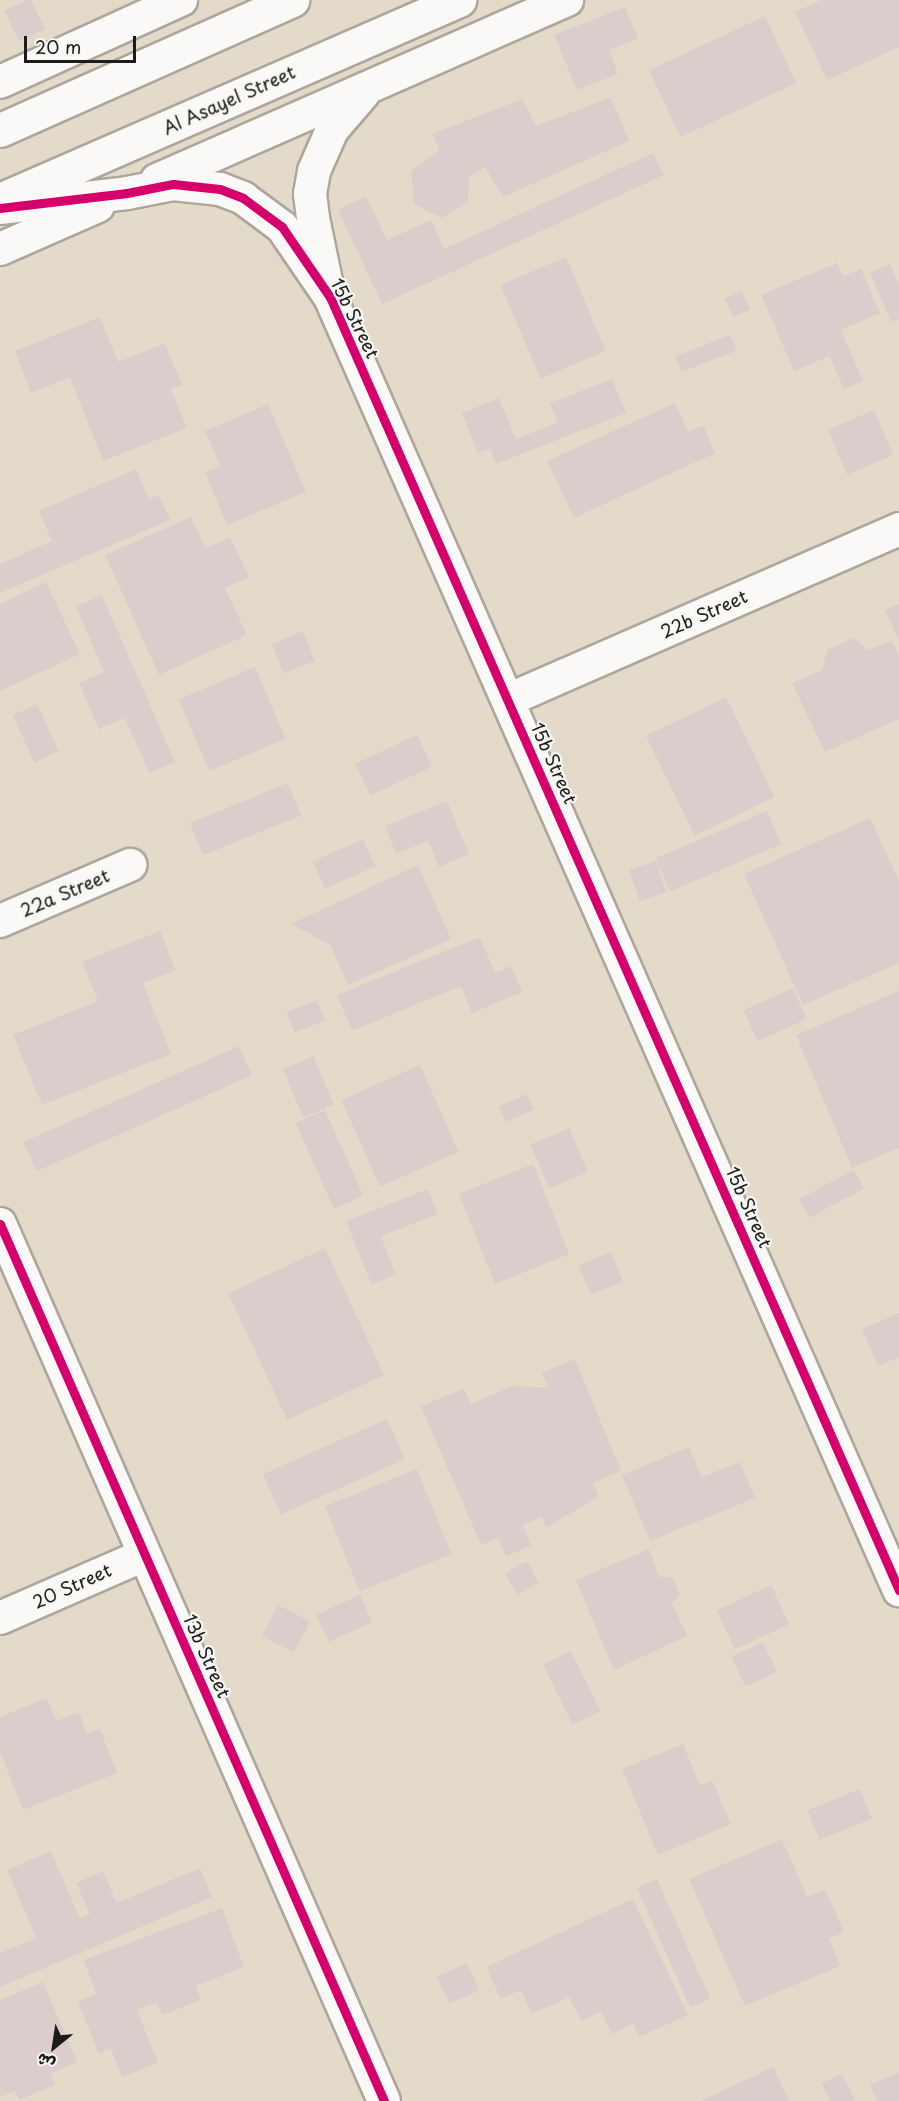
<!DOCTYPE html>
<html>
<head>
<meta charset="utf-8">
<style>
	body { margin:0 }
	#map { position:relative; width:899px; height:2101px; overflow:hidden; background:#e4dac9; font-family:"Playpen Sans","Playpen Sans Arabic",sans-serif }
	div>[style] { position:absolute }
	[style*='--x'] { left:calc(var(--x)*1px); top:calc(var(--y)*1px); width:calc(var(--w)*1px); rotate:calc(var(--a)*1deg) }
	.building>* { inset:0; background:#dccdcd; transform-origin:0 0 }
	.roads { filter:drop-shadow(2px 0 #aca69b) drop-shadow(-2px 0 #aca69b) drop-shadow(0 2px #aca69b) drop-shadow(0 -2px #aca69b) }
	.minor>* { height:32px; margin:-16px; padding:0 16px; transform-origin:16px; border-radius:16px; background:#fbf9f7 }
	.tertiary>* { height:33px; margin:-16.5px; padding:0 16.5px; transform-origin:16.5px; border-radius:16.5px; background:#fbf9f7 }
	.cycleway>* { height:9px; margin:-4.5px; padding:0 4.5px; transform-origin:4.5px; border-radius:4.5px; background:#d6006c }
	span { translate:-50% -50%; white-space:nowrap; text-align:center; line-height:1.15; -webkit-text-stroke:4.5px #f6f6f2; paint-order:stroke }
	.street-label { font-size:18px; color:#1c1c1c }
	.north { position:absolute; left:24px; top:2017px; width:60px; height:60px; -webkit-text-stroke:4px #f6f6f2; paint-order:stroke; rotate:210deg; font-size:16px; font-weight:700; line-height:24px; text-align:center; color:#1c1c1c }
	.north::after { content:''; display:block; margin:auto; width:21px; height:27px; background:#1c1c1c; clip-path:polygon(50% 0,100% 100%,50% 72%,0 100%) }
	.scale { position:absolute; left:24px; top:36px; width:112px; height:27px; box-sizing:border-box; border:3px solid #1c1c1c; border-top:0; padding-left:8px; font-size:18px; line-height:21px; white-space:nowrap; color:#1c1c1c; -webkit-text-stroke:4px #f6f6f2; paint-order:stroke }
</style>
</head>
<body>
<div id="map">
	<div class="building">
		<i style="clip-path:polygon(26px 0,31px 0,45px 29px,19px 41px,4px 11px)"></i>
		<i style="clip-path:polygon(821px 0,899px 0,899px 47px,827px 80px,795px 12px)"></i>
		<i style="clip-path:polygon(625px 7px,638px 39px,609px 50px,618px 74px,577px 90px,554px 35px)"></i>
		<i style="left:765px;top:16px;width:74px;height:128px;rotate:65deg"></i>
		<i style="clip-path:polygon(611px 97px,629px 141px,503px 197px,485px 167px,469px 177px,468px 202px,442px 218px,414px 204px,411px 171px,439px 150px,432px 134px,522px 99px,536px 126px)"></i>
		<i style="clip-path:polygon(653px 153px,664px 175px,382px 304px,338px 210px,366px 196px,387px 240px,431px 220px,444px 249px)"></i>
		<i style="left:566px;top:257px;width:102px;height:71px;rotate:67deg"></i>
		<i style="clip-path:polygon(837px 263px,843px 276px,861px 269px,880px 313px,841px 330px,863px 381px,844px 389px,829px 356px,794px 371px,761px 295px)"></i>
		<i style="clip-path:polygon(890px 264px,899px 285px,899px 319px,891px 322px,870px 273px)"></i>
		<i style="left:742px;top:291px;width:20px;height:19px;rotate:66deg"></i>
		<i style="clip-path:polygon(100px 317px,118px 362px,165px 343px,182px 385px,171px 389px,187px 428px,103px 461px,70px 377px,31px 393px,15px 351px)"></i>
		<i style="left:730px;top:335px;width:17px;height:59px;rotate:69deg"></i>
		<i style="clip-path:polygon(612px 379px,626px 413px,496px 464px,490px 449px,478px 453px,462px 413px,499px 398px,516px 439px,558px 422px,550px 403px)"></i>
		<i style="clip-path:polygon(675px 403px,688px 432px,703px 425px,715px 453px,574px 518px,547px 461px)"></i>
		<i style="clip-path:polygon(268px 404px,306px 492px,227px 525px,205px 472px,220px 466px,205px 431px)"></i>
		<i style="left:874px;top:410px;width:49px;height:50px;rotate:67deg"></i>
		<i style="clip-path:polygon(136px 469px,149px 499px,159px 495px,170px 520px,0 593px,0 564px,52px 541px,39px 511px)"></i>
		<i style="clip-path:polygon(191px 517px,206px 548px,230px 537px,249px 577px,225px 588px,247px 635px,159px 675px,105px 555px)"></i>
		<i style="clip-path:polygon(46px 582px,80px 654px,0 691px,0 604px)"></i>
		<i style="clip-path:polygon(102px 595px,175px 762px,149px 773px,125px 718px,99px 729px,79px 683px,104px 672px,76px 606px)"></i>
		<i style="clip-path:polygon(899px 604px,899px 641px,885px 610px)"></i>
		<i style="left:303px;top:631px;width:32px;height:34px;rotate:68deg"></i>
		<i style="clip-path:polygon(854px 638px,868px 650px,892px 641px,899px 656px,899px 719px,825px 752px,792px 683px,822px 670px,827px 650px)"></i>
		<i style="left:255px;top:667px;width:78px;height:83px;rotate:67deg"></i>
		<i style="left:726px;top:697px;width:111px;height:89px;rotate:64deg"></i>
		<i style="left:37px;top:704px;width:52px;height:27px;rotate:65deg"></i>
		<i style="left:417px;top:735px;width:35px;height:68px;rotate:65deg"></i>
		<i style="left:288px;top:783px;width:35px;height:106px;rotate:68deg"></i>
		<i style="clip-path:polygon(447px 801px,469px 854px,439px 867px,428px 841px,396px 854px,385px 826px)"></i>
		<i style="left:767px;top:811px;width:36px;height:121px;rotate:67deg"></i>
		<i style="clip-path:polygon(870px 818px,899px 881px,899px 963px,803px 1005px,744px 874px)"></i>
		<i style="left:363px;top:839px;width:30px;height:55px;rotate:66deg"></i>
		<i style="left:656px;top:861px;width:33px;height:28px;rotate:72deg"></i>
		<i style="clip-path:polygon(418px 865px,451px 939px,348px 985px,330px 945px,291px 924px)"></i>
		<i style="clip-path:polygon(160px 931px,176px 970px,143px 983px,171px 1054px,42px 1105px,13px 1035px,98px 1001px,82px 962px)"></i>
		<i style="clip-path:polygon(480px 937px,495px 973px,511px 966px,522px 992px,472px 1013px,461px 986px,352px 1031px,337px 995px)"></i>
		<i style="left:793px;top:988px;width:34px;height:54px;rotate:66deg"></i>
		<i style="clip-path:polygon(899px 991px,899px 1148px,852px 1168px,796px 1035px)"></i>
		<i style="left:317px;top:1000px;width:22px;height:33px;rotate:68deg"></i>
		<i style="left:239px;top:1046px;width:32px;height:236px;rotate:66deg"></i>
		<i style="left:313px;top:1056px;width:53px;height:33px;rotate:67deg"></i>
		<i style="left:420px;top:1065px;width:95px;height:86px;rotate:66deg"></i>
		<i style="left:527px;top:1094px;width:17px;height:31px;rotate:66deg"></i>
		<i style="left:325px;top:1110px;width:94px;height:32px;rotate:66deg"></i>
		<i style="left:569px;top:1128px;width:48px;height:42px;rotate:67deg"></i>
		<i style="left:533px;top:1164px;width:97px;height:80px;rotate:68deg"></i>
		<i style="left:854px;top:1170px;width:21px;height:62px;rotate:62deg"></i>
		<i style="clip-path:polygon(428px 1189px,438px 1214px,381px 1236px,396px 1275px,371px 1284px,346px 1221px)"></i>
		<i style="left:325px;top:1248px;width:140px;height:107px;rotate:65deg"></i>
		<i style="left:611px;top:1252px;width:32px;height:35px;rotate:68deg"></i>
		<i style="clip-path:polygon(899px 1313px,899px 1357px,878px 1366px,862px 1329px)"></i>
		<i style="clip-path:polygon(575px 1359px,621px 1471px,593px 1483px,599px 1496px,546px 1528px,542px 1517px,523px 1525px,531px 1546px,506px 1556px,498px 1538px,481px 1545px,421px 1406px,464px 1389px,471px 1404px,512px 1386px,548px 1388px,542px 1373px)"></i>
		<i style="left:387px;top:1419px;width:44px;height:136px;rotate:66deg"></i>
		<i style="clip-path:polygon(689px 1447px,702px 1477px,740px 1462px,755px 1498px,650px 1541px,622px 1475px)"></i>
		<i style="left:417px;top:1469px;width:92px;height:99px;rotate:68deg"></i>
		<i style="clip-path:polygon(649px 1549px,659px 1577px,673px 1577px,680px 1595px,672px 1603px,687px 1636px,614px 1670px,576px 1580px)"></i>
		<i style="left:527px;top:1561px;width:25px;height:25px;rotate:61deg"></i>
		<i style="left:771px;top:1585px;width:43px;height:60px;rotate:65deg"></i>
		<i style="left:360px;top:1595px;width:30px;height:48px;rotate:66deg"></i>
		<i style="left:278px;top:1605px;width:36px;height:35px;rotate:27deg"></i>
		<i style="left:763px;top:1642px;width:33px;height:35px;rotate:65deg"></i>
		<i style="left:571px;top:1651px;width:67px;height:31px;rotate:64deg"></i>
		<i style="clip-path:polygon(47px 1698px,56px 1721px,79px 1712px,87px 1734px,100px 1729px,117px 1773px,23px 1810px,0 1752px,0 1717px)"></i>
		<i style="clip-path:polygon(683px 1744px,700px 1785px,712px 1780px,731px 1824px,658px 1855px,622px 1769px)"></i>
		<i style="left:860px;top:1789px;width:32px;height:57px;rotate:68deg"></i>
		<i style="clip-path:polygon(782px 1839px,807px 1897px,825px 1889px,844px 1932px,829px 1939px,840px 1966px,745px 2006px,689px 1879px)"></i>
		<i style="clip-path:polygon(51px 1851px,80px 1919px,90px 1914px,76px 1883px,103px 1871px,117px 1903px,200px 1868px,212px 1897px,0 1987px,0 1953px,36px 1938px,7px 1870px)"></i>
		<i style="left:657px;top:1879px;width:131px;height:22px;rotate:66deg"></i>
		<i style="clip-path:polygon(633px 1899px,688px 2015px,639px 2037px,633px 2024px,612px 2034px,601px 2011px,581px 2021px,569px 1997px,532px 2014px,521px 1990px,501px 1999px,486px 1967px)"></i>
		<i style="clip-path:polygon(222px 1908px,244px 1967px,196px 1986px,201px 2000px,162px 2015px,157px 2002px,137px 2010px,158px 2063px,122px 2077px,111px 2049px,99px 2054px,78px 2001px,96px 1994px,84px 1960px)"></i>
		<i style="left:467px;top:1963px;width:30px;height:33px;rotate:66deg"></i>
		<i style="clip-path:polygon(43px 1982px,77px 2062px,50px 2074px,55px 2085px,19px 2100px,15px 2091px,0 2097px,0 2000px)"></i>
		<i style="clip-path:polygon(773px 2067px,789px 2101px,700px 2101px)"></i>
		<i style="clip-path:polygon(899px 2072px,899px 2101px,877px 2101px,870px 2085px)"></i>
		<i style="clip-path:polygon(842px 2074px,855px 2101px,830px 2101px,822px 2083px)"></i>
	</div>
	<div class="roads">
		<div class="minor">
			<i style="--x:0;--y:82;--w:199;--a:-24.4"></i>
			<i style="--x:157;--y:180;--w:448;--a:-23.7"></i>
			<i style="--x:0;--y:208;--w:128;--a:-6.7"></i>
			<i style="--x:127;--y:193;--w:47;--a:-11.1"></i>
			<i style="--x:173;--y:184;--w:47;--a:6.1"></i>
			<i style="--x:220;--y:189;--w:25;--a:21"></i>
			<i style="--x:243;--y:198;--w:49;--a:36.6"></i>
			<i style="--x:282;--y:227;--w:85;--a:55.6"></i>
			<i style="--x:330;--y:297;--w:1413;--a:66.25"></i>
			<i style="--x:0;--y:249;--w:107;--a:-23.7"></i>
			<i style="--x:326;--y:281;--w:64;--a:-101.7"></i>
			<i style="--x:313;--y:218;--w:24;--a:-97"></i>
			<i style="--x:310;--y:194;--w:23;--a:-80"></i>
			<i style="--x:314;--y:171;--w:45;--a:-66.3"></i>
			<i style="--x:332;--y:130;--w:48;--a:-49.3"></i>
			<i style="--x:508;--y:700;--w:427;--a:-23.6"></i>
			<i style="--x:0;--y:921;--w:142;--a:-23.3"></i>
			<i style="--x:0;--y:1224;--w:957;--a:66.35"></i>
			<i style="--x:0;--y:1618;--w:157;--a:-23.6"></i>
		</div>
		<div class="tertiary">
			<i style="--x:0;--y:130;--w:320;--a:-24"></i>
			<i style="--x:0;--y:200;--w:501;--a:-23.54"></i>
		</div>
	</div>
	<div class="cycleway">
		<i style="--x:0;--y:208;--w:128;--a:-6.7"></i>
		<i style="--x:127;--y:193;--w:47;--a:-11.1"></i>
		<i style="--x:173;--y:184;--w:47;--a:6.1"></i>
		<i style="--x:220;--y:189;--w:25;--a:21"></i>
		<i style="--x:243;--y:198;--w:49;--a:36.6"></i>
		<i style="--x:282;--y:227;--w:85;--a:55.6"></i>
		<i style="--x:330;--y:297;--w:1413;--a:66.25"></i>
		<i style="--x:0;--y:1224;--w:957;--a:66.35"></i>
	</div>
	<div class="street-label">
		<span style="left:229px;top:100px;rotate:-24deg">Al Asayel Street</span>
		<span style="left:355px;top:318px;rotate:64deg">15b Street</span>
		<span style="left:704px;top:614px;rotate:-24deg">22b Street</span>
		<span style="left:554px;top:763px;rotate:66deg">15b Street</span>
		<span style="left:65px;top:893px;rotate:-23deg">22a Street</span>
		<span style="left:749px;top:1207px;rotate:66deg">15b Street</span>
		<span style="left:72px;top:1586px;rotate:-24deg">20 Street</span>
		<span style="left:207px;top:1656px;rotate:66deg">13b Street</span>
	</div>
	<div class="north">ش</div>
	<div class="scale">20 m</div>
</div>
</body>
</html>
